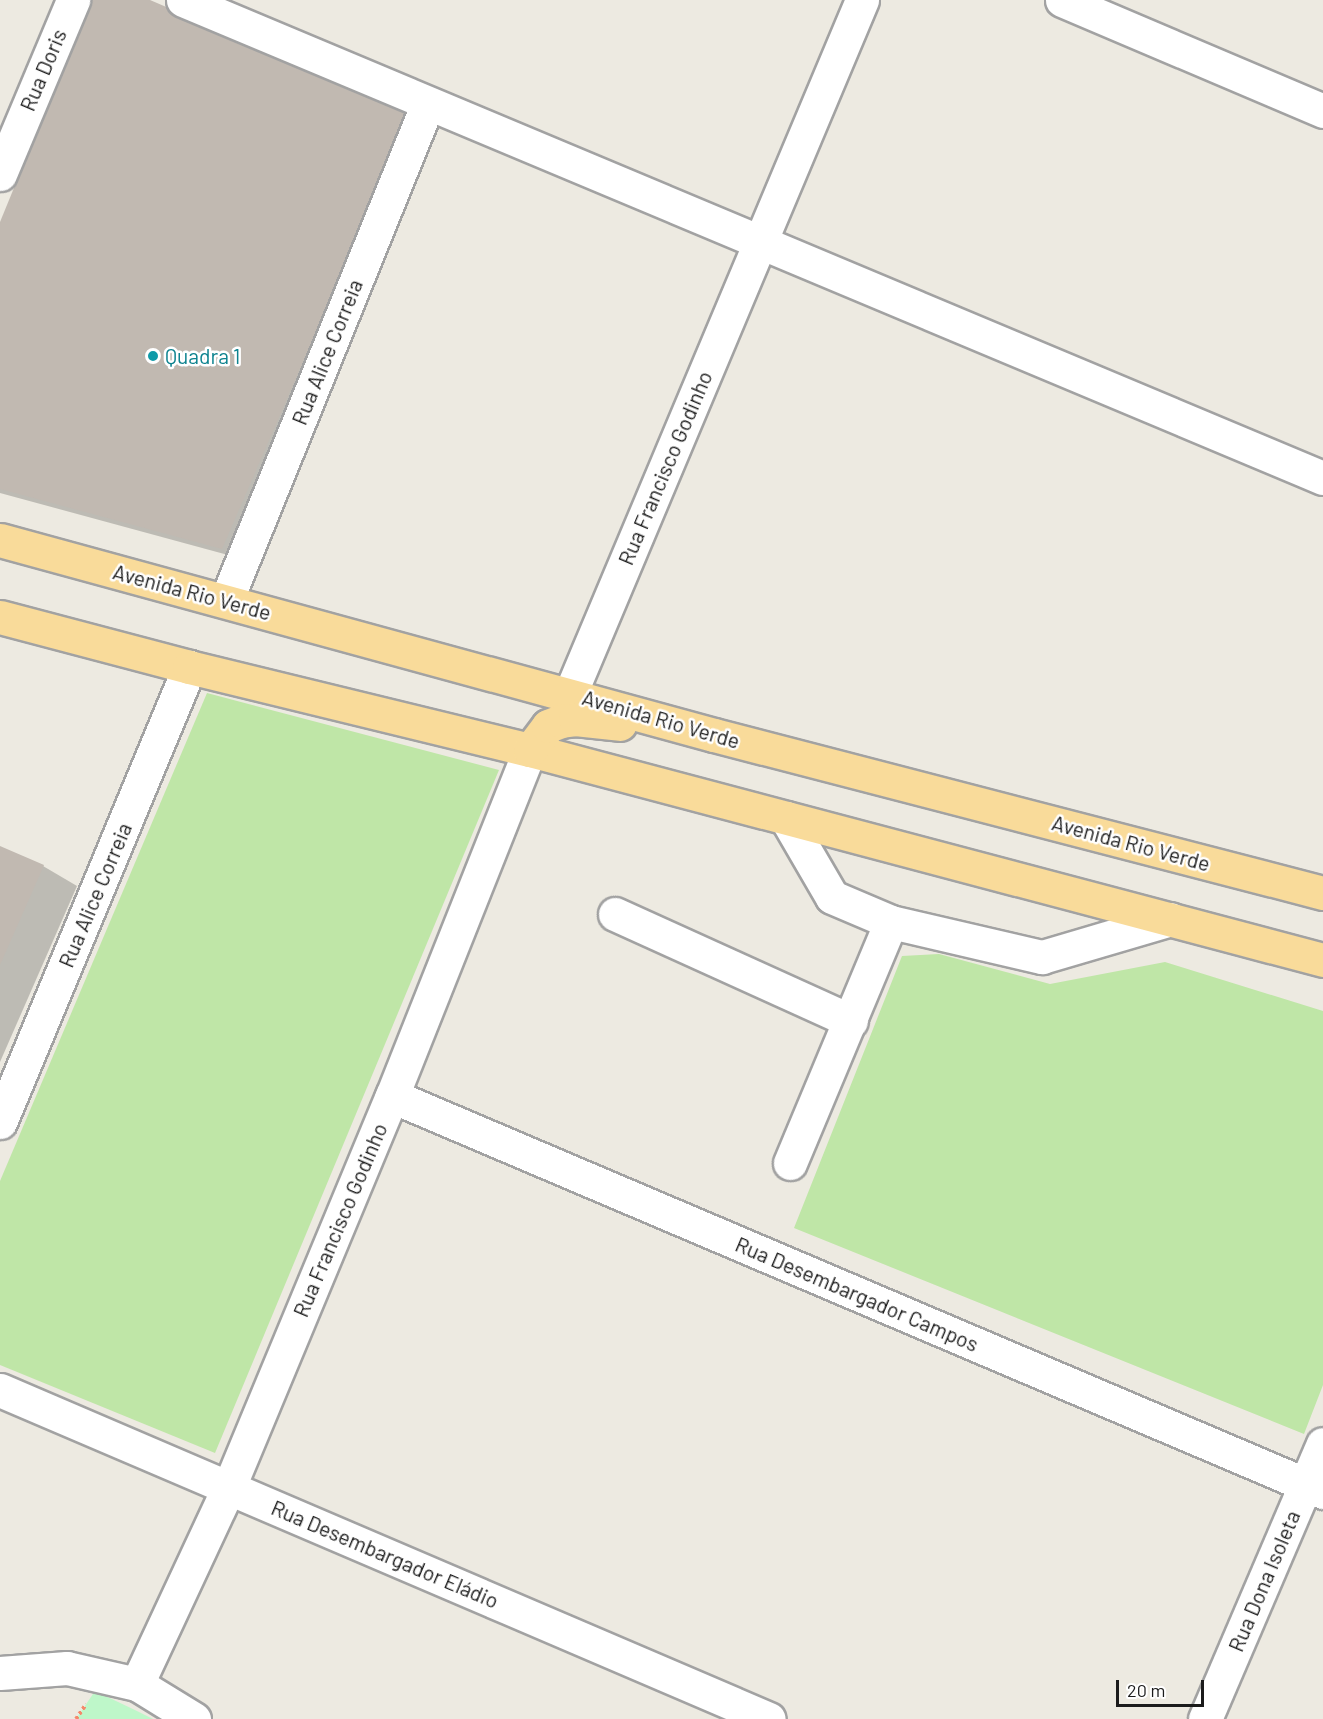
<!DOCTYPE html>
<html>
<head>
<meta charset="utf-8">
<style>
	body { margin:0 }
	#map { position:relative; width:1323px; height:1719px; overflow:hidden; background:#edeae1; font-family:Barlow,sans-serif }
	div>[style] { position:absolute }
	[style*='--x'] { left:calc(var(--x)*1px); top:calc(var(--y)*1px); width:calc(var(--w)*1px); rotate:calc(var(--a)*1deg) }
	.grass>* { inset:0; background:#bfe6a7 }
	.park>* { inset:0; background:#bef7c9 }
	.shadow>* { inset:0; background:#0003 }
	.building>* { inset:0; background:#c1b9b1 }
	.path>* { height:4px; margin-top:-2px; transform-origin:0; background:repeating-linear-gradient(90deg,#f5886a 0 3px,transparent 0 6px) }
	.roads { filter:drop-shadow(2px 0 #a2a2a2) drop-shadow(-2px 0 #a2a2a2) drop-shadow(0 2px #a2a2a2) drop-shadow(0 -2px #a2a2a2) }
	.minor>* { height:33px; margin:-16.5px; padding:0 16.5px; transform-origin:16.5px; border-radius:16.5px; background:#fff }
	.major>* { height:33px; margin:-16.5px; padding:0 16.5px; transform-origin:16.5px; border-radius:16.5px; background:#f9db9a }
	.dots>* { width:16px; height:16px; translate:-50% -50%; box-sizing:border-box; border:3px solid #fff; border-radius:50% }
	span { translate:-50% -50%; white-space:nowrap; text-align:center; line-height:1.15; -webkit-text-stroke:5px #fff; paint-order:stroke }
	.street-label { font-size:21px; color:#1b1b1b }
	.culture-label { font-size:21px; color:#0d838f }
	.left { translate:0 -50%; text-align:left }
	.scale { position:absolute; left:1116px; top:1680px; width:88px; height:27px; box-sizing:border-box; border:3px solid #1b1b1b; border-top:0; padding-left:8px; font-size:18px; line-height:21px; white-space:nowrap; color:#1b1b1b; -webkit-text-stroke:4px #fff; paint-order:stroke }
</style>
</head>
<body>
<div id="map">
	<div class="grass">
		<i style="clip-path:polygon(207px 693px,499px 770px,215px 1453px,0 1365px,0 1181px)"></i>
		<i style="clip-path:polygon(939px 954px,1050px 984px,1165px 962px,1323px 1011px,1323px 1385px,1304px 1434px,794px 1228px,902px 956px)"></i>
	</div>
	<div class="park">
		<i style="clip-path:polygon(95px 1691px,137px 1711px,153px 1719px,76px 1719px)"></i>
	</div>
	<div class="shadow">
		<i style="clip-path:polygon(93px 0,146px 0,410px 113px,239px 558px,0 493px,0 226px)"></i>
		<i style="clip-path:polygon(0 848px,43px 866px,77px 886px,0 1062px)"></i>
	</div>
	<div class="building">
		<i style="clip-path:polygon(91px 0,150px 0,411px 112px,222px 549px,0 489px,0 222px)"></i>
		<i style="clip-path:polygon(0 846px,44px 865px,0 965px)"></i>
	</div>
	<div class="path">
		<i style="--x:76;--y:1719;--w:18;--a:-56"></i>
	</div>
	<div class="roads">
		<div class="minor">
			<i style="--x:183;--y:0;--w:1236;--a:22.75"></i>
			<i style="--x:1062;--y:0;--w:284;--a:23"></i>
			<i style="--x:0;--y:174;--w:189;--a:-67.2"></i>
			<i style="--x:226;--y:601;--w:537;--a:-67.92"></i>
			<i style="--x:570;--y:694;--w:753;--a:-67.18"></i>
			<i style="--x:786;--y:818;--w:91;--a:59.8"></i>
			<i style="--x:832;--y:897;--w:64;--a:23"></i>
			<i style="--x:891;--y:922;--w:155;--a:13.1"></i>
			<i style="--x:1042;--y:957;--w:134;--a:-16.4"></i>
			<i style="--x:615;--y:914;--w:259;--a:24.4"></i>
			<i style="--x:392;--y:1096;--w:1012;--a:23.04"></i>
			<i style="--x:0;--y:1122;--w:493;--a:-67.4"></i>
			<i style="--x:790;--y:1163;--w:261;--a:-67.3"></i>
			<i style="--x:0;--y:1390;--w:836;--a:23.16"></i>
			<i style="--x:0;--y:1673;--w:67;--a:-4.3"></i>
			<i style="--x:67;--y:1668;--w:72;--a:12.9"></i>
			<i style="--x:137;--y:1684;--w:67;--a:31.6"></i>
			<i style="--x:137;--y:1684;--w:217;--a:-65"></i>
			<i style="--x:229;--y:1487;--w:424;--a:-67.4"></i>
			<i style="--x:392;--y:1096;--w:373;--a:-68.3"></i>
			<i style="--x:1205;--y:1719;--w:299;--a:-66.8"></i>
		</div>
		<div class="major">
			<i style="--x:0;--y:540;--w:740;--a:15.28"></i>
			<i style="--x:714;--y:735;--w:629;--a:14.54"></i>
			<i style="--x:0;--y:617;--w:196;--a:14.8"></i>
			<i style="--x:189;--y:667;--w:351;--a:13.7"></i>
			<i style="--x:530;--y:750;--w:820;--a:14.83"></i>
			<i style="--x:530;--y:750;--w:30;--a:-53"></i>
			<i style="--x:548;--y:726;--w:14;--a:-21"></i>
			<i style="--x:561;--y:721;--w:14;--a:-8"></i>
			<i style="--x:575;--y:719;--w:45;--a:6.3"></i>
		</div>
	</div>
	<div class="dots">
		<i style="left:153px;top:356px;background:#0f9aa8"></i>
	</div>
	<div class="street-label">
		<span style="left:43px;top:70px;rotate:-67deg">Rua Doris</span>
		<span style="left:327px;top:352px;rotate:-68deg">Rua Alice Correia</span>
		<span style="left:665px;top:468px;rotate:-67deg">Rua Francisco Godinho</span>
		<span style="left:192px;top:592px;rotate:15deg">Avenida Rio Verde</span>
		<span style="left:661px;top:719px;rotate:16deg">Avenida Rio Verde</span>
		<span style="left:1131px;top:843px;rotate:15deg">Avenida Rio Verde</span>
		<span style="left:95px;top:895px;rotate:-67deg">Rua Alice Correia</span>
		<span style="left:340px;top:1220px;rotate:-67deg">Rua Francisco Godinho</span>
		<span style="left:857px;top:1294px;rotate:23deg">Rua Desembargador Campos</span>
		<span style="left:385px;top:1554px;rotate:23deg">Rua Desembargador Eládio</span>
		<span style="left:1264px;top:1581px;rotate:-67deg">Rua Dona Isoleta</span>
	</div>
	<div class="culture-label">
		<span class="left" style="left:165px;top:356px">Quadra 1</span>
	</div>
	<div class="scale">20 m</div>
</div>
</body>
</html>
